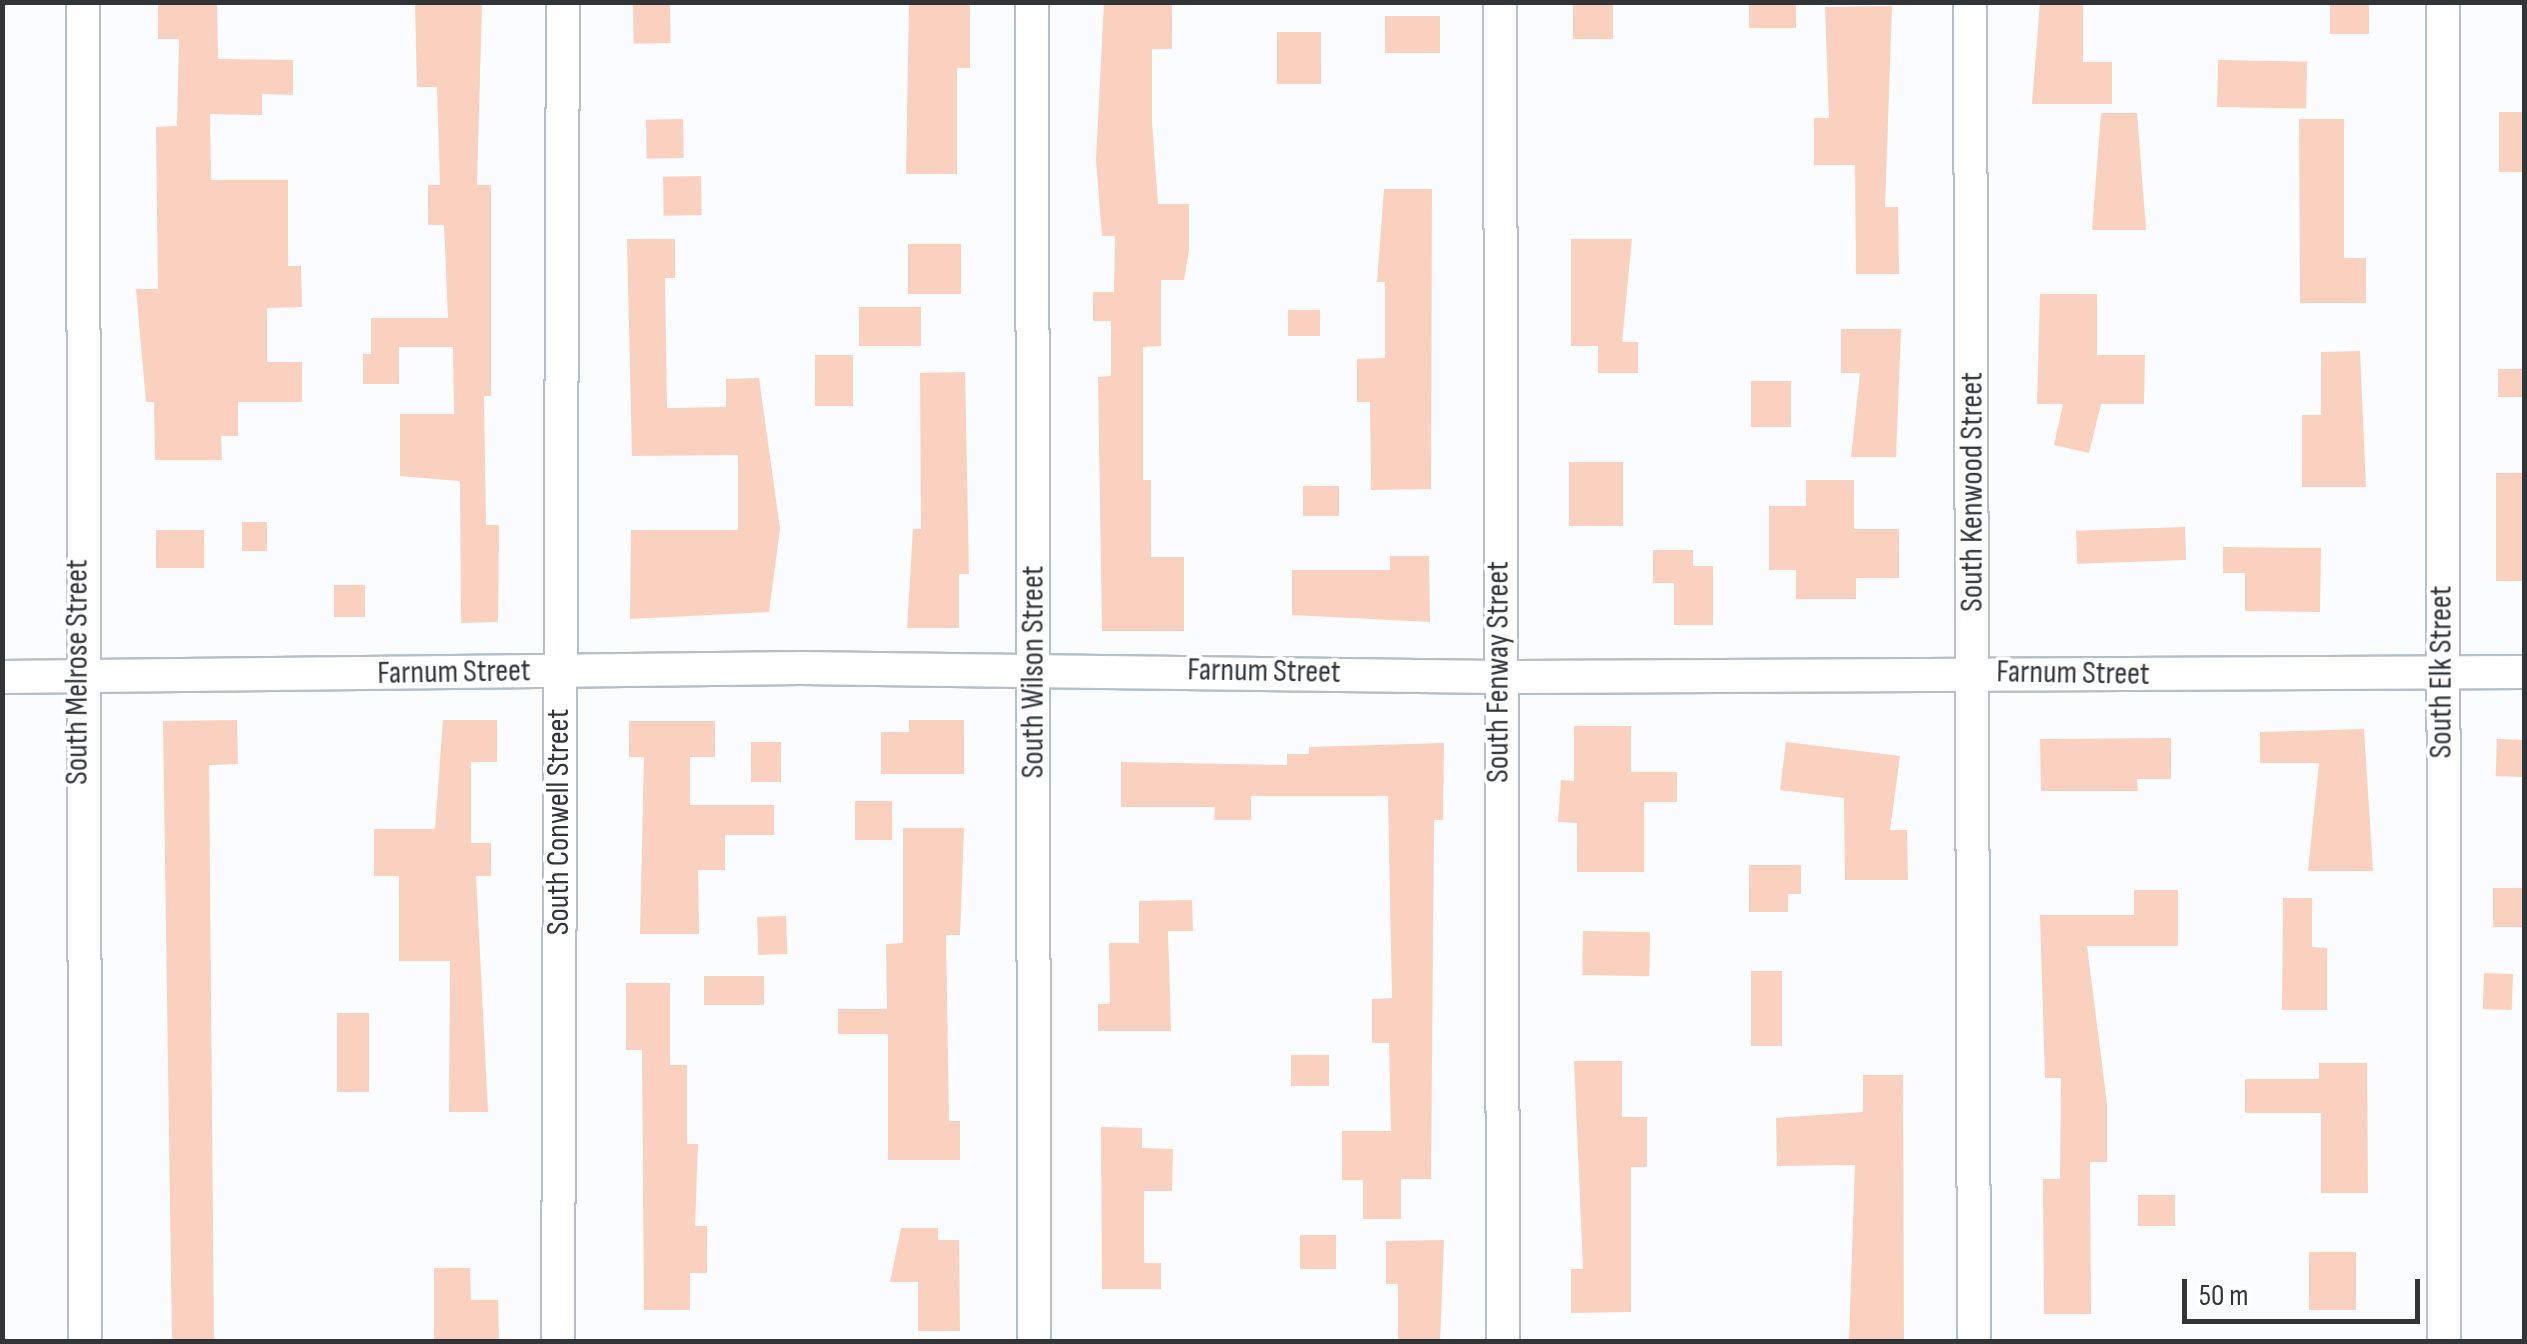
<!DOCTYPE html>
<html>
<head>
<meta charset="utf-8">
<style>
	body { margin:0 }
	#map { position:relative; width:2527px; height:1344px; overflow:hidden; background:#fafcfe; font-family:"Sofia Sans Condensed",sans-serif }
	div>[style] { position:absolute }
	[style*='--x'] { left:calc(var(--x)*1px); top:calc(var(--y)*1px); width:calc(var(--w)*1px); rotate:calc(var(--a)*1deg) }
	.building>* { inset:0; background:#fad0bf; transform-origin:0 0 }
	.roads { filter:drop-shadow(2px 0 #b6bec6) drop-shadow(-2px 0 #b6bec6) drop-shadow(0 2px #b6bec6) drop-shadow(0 -2px #b6bec6) }
	.minor>* { height:32px; margin:-16px; padding:0 16px; transform-origin:16px; border-radius:16px; background:#fff }
	span { translate:-50% -50%; white-space:nowrap; text-align:center; line-height:1.15; -webkit-text-stroke:8px #fff; paint-order:stroke }
	.street-label { font-size:32px; color:#313538 }
	.frame { position:absolute; inset:0; border:5px solid #313538; pointer-events:none }
	.scale { position:absolute; left:2182px; top:1279px; width:238px; height:45px; box-sizing:border-box; border:5px solid #313538; border-top:0; padding-left:12px; font-size:30px; line-height:35px; white-space:nowrap; color:#313538; -webkit-text-stroke:8px #fff; paint-order:stroke }
</style>
</head>
<body>
<div id="map">
	<div class="building">
		<i style="clip-path:polygon(158px 2px,217px 2px,218px 59px,293px 60px,293px 95px,262px 94px,262px 115px,210px 114px,211px 180px,288px 180px,288px 266px,301px 266px,302px 307px,267px 308px,267px 362px,302px 362px,302px 402px,238px 402px,238px 436px,221px 436px,222px 460px,155px 460px,154px 402px,146px 402px,136px 289px,158px 289px,156px 127px,177px 126px,179px 39px,158px 39px)"></i>
		<i style="clip-path:polygon(1104px 2px,1172px 2px,1172px 49px,1152px 49px,1152px 123px,1158px 204px,1189px 204px,1189px 250px,1184px 280px,1161px 280px,1161px 346px,1143px 347px,1143px 480px,1151px 480px,1151px 557px,1184px 557px,1184px 631px,1102px 631px,1098px 377px,1111px 376px,1111px 321px,1093px 321px,1093px 292px,1114px 292px,1115px 236px,1102px 236px,1096px 160px)"></i>
		<i style="left:1573px;top:2px;width:40px;height:37px"></i>
		<i style="left:1749px;top:2px;width:47px;height:26px"></i>
		<i style="clip-path:polygon(2040px 2px,2083px 2px,2083px 62px,2112px 62px,2112px 104px,2032px 104px)"></i>
		<i style="left:2330px;top:2px;width:39px;height:32px"></i>
		<i style="clip-path:polygon(482px 3px,477px 185px,491px 185px,491px 396px,484px 396px,486px 525px,499px 525px,498px 622px,461px 623px,460px 481px,400px 476px,400px 414px,454px 414px,453px 347px,399px 347px,399px 384px,363px 384px,363px 354px,371px 354px,371px 318px,448px 318px,444px 225px,428px 225px,428px 185px,440px 185px,437px 87px,417px 87px,415px 4px)"></i>
		<i style="left:670px;top:4px;width:39px;height:37px;rotate:89deg"></i>
		<i style="clip-path:polygon(909px 4px,970px 4px,970px 68px,957px 68px,957px 174px,906px 174px)"></i>
		<i style="clip-path:polygon(1892px 6px,1885px 207px,1898px 207px,1899px 274px,1856px 274px,1855px 165px,1814px 165px,1814px 118px,1829px 118px,1825px 7px)"></i>
		<i style="left:1385px;top:16px;width:55px;height:37px"></i>
		<i style="left:1277px;top:32px;width:44px;height:52px"></i>
		<i style="left:2218px;top:60px;width:89px;height:47px;rotate:1deg"></i>
		<i style="left:2499px;top:112px;width:25px;height:60px"></i>
		<i style="clip-path:polygon(2101px 113px,2137px 113px,2146px 230px,2092px 230px)"></i>
		<i style="left:683px;top:119px;width:39px;height:37px;rotate:89deg"></i>
		<i style="clip-path:polygon(2299px 119px,2344px 119px,2344px 258px,2366px 258px,2366px 303px,2300px 303px)"></i>
		<i style="left:701px;top:176px;width:39px;height:38px;rotate:89deg"></i>
		<i style="clip-path:polygon(1384px 189px,1432px 189px,1431px 489px,1371px 490px,1370px 402px,1357px 402px,1357px 359px,1385px 358px,1385px 282px,1377px 282px)"></i>
		<i style="clip-path:polygon(627px 239px,675px 239px,675px 278px,665px 278px,667px 408px,726px 407px,726px 379px,759px 378px,780px 529px,769px 612px,630px 619px,631px 530px,738px 530px,738px 455px,632px 456px)"></i>
		<i style="clip-path:polygon(1571px 239px,1632px 239px,1622px 342px,1638px 342px,1638px 373px,1598px 373px,1598px 346px,1571px 346px)"></i>
		<i style="left:908px;top:244px;width:53px;height:50px"></i>
		<i style="clip-path:polygon(2040px 294px,2097px 294px,2097px 355px,2145px 355px,2144px 404px,2101px 404px,2089px 453px,2054px 445px,2063px 404px,2037px 404px)"></i>
		<i style="left:859px;top:307px;width:62px;height:39px"></i>
		<i style="left:1288px;top:310px;width:32px;height:26px"></i>
		<i style="clip-path:polygon(1841px 329px,1901px 329px,1896px 457px,1851px 457px,1860px 373px,1841px 373px)"></i>
		<i style="clip-path:polygon(2360px 351px,2366px 487px,2302px 487px,2302px 415px,2321px 415px,2321px 352px)"></i>
		<i style="left:815px;top:355px;width:38px;height:51px"></i>
		<i style="left:2498px;top:369px;width:26px;height:28px"></i>
		<i style="clip-path:polygon(965px 372px,969px 574px,959px 574px,959px 628px,907px 628px,913px 529px,921px 529px,920px 373px)"></i>
		<i style="left:1751px;top:381px;width:40px;height:46px"></i>
		<i style="left:1569px;top:462px;width:54px;height:64px"></i>
		<i style="left:2496px;top:473px;width:28px;height:108px"></i>
		<i style="clip-path:polygon(1806px 480px,1854px 480px,1854px 529px,1899px 529px,1899px 578px,1856px 578px,1856px 599px,1796px 599px,1796px 570px,1769px 570px,1769px 506px,1806px 506px)"></i>
		<i style="left:1303px;top:486px;width:36px;height:30px"></i>
		<i style="left:242px;top:522px;width:25px;height:29px"></i>
		<i style="left:2185px;top:527px;width:33px;height:109px;rotate:88deg"></i>
		<i style="left:156px;top:530px;width:48px;height:38px"></i>
		<i style="clip-path:polygon(2223px 547px,2321px 548px,2320px 612px,2245px 611px,2245px 573px,2223px 573px)"></i>
		<i style="clip-path:polygon(1653px 550px,1693px 550px,1693px 566px,1713px 566px,1713px 625px,1674px 625px,1674px 583px,1653px 583px)"></i>
		<i style="clip-path:polygon(1390px 556px,1429px 556px,1430px 622px,1292px 615px,1292px 570px,1390px 570px)"></i>
		<i style="left:334px;top:585px;width:31px;height:32px"></i>
		<i style="clip-path:polygon(237px 720px,238px 764px,209px 765px,214px 1342px,172px 1342px,163px 721px)"></i>
		<i style="clip-path:polygon(443px 720px,497px 720px,497px 762px,471px 762px,471px 843px,491px 843px,491px 876px,476px 876px,488px 1112px,449px 1112px,450px 961px,399px 961px,399px 876px,374px 876px,374px 829px,435px 829px)"></i>
		<i style="clip-path:polygon(909px 720px,964px 720px,964px 774px,881px 774px,881px 732px,909px 732px)"></i>
		<i style="clip-path:polygon(629px 721px,715px 721px,715px 757px,690px 757px,690px 805px,774px 805px,774px 835px,725px 835px,725px 870px,698px 870px,699px 934px,640px 934px,644px 757px,629px 757px)"></i>
		<i style="clip-path:polygon(1574px 726px,1631px 726px,1631px 772px,1677px 772px,1677px 802px,1644px 802px,1644px 872px,1577px 872px,1577px 823px,1558px 822px,1561px 780px,1574px 781px)"></i>
		<i style="clip-path:polygon(2364px 729px,2373px 871px,2308px 871px,2319px 763px,2260px 763px,2260px 732px)"></i>
		<i style="clip-path:polygon(2171px 738px,2171px 779px,2137px 779px,2138px 791px,2041px 791px,2040px 739px)"></i>
		<i style="left:2497px;top:739px;width:27px;height:37px;rotate:2deg"></i>
		<i style="left:751px;top:742px;width:30px;height:40px"></i>
		<i style="clip-path:polygon(1786px 742px,1900px 756px,1890px 830px,1907px 830px,1908px 880px,1845px 880px,1844px 798px,1780px 790px)"></i>
		<i style="clip-path:polygon(1444px 743px,1443px 820px,1434px 820px,1431px 1179px,1401px 1179px,1401px 1219px,1363px 1219px,1363px 1180px,1342px 1180px,1342px 1131px,1391px 1131px,1389px 1043px,1372px 1043px,1372px 999px,1392px 998px,1388px 796px,1251px 796px,1251px 820px,1214px 820px,1215px 807px,1121px 807px,1121px 762px,1287px 765px,1287px 754px,1309px 754px,1309px 747px)"></i>
		<i style="left:855px;top:801px;width:37px;height:39px"></i>
		<i style="clip-path:polygon(903px 828px,964px 828px,960px 935px,946px 935px,949px 1121px,960px 1121px,960px 1160px,888px 1160px,888px 1034px,838px 1034px,838px 1009px,887px 1009px,886px 944px,903px 943px)"></i>
		<i style="clip-path:polygon(1749px 865px,1801px 865px,1801px 894px,1788px 894px,1788px 912px,1749px 912px)"></i>
		<i style="left:2493px;top:888px;width:31px;height:39px"></i>
		<i style="clip-path:polygon(2134px 890px,2178px 890px,2178px 946px,2087px 946px,2107px 1104px,2107px 1162px,2090px 1162px,2091px 1314px,2044px 1314px,2043px 1179px,2060px 1179px,2061px 1078px,2045px 1078px,2040px 915px,2134px 915px)"></i>
		<i style="clip-path:polygon(2283px 898px,2312px 898px,2312px 947px,2327px 948px,2327px 1010px,2282px 1010px)"></i>
		<i style="clip-path:polygon(1192px 900px,1193px 931px,1168px 931px,1171px 1031px,1098px 1031px,1098px 1004px,1110px 1004px,1109px 943px,1139px 943px,1139px 901px)"></i>
		<i style="left:786px;top:916px;width:38px;height:29px;rotate:88deg"></i>
		<i style="left:1583px;top:931px;width:67px;height:44px;rotate:1deg"></i>
		<i style="left:1751px;top:971px;width:31px;height:75px"></i>
		<i style="left:2484px;top:973px;width:29px;height:36px;rotate:2deg"></i>
		<i style="left:704px;top:976px;width:60px;height:29px"></i>
		<i style="clip-path:polygon(626px 983px,670px 983px,670px 1065px,687px 1065px,687px 1144px,698px 1144px,695px 1226px,707px 1226px,707px 1273px,690px 1273px,690px 1310px,644px 1310px,642px 1050px,626px 1050px)"></i>
		<i style="left:337px;top:1013px;width:32px;height:79px"></i>
		<i style="left:1291px;top:1055px;width:38px;height:31px"></i>
		<i style="clip-path:polygon(1574px 1061px,1622px 1061px,1622px 1117px,1647px 1117px,1647px 1167px,1631px 1167px,1631px 1312px,1571px 1313px,1571px 1269px,1583px 1269px)"></i>
		<i style="clip-path:polygon(2319px 1063px,2367px 1063px,2368px 1193px,2321px 1193px,2321px 1113px,2245px 1113px,2245px 1079px,2319px 1079px)"></i>
		<i style="clip-path:polygon(1863px 1075px,1903px 1075px,1904px 1339px,1849px 1340px,1855px 1165px,1777px 1166px,1776px 1118px,1863px 1112px)"></i>
		<i style="clip-path:polygon(1101px 1127px,1142px 1128px,1142px 1148px,1173px 1149px,1172px 1191px,1144px 1191px,1144px 1263px,1161px 1263px,1161px 1289px,1102px 1289px)"></i>
		<i style="left:2138px;top:1195px;width:37px;height:31px"></i>
		<i style="clip-path:polygon(901px 1228px,938px 1228px,938px 1240px,959px 1240px,960px 1331px,918px 1331px,918px 1282px,890px 1282px)"></i>
		<i style="left:1300px;top:1235px;width:36px;height:34px"></i>
		<i style="clip-path:polygon(1444px 1240px,1440px 1342px,1398px 1342px,1398px 1284px,1386px 1284px,1386px 1241px)"></i>
		<i style="left:2309px;top:1252px;width:47px;height:58px"></i>
		<i style="clip-path:polygon(434px 1268px,470px 1268px,471px 1300px,498px 1300px,499px 1342px,434px 1342px)"></i>
	</div>
	<div class="roads">
		<div class="minor">
			<i style="--x:83;--y:2;--w:1340;--a:89.91"></i>
			<i style="--x:1032;--y:2;--w:1340;--a:89.91"></i>
			<i style="--x:1500;--y:2;--w:1340;--a:89.87"></i>
			<i style="--x:1970;--y:2;--w:1340;--a:89.83"></i>
			<i style="--x:2443;--y:2;--w:1340;--a:89.96"></i>
			<i style="--x:2;--y:677;--w:799;--a:-0.65"></i>
			<i style="--x:801;--y:668;--w:697;--a:0.74"></i>
			<i style="--x:1498;--y:677;--w:1026;--a:-0.28"></i>
			<i style="--x:558;--y:1342;--w:1340;--a:-89.79"></i>
		</div>
	</div>
	<div class="street-label">
		<span style="left:1973px;top:492px;rotate:-90deg">South Kenwood Street</span>
		<span style="left:78px;top:672px;rotate:-90deg">South Melrose Street</span>
		<span style="left:1034px;top:672px;rotate:-90deg">South Wilson Street</span>
		<span style="left:1264px;top:672px;rotate:1deg">Farnum Street</span>
		<span style="left:1499px;top:672px;rotate:-90deg">South Fenway Street</span>
		<span style="left:2442px;top:672px;rotate:-90deg">South Elk Street</span>
		<span style="left:454px;top:673px;rotate:-1deg">Farnum Street</span>
		<span style="left:2073px;top:674px;rotate:1deg">Farnum Street</span>
		<span style="left:559px;top:822px;rotate:-90deg">South Conwell Street</span>
	</div>
	<div class="frame"></div>
	<div class="scale">50 m</div>
</div>
</body>
</html>
